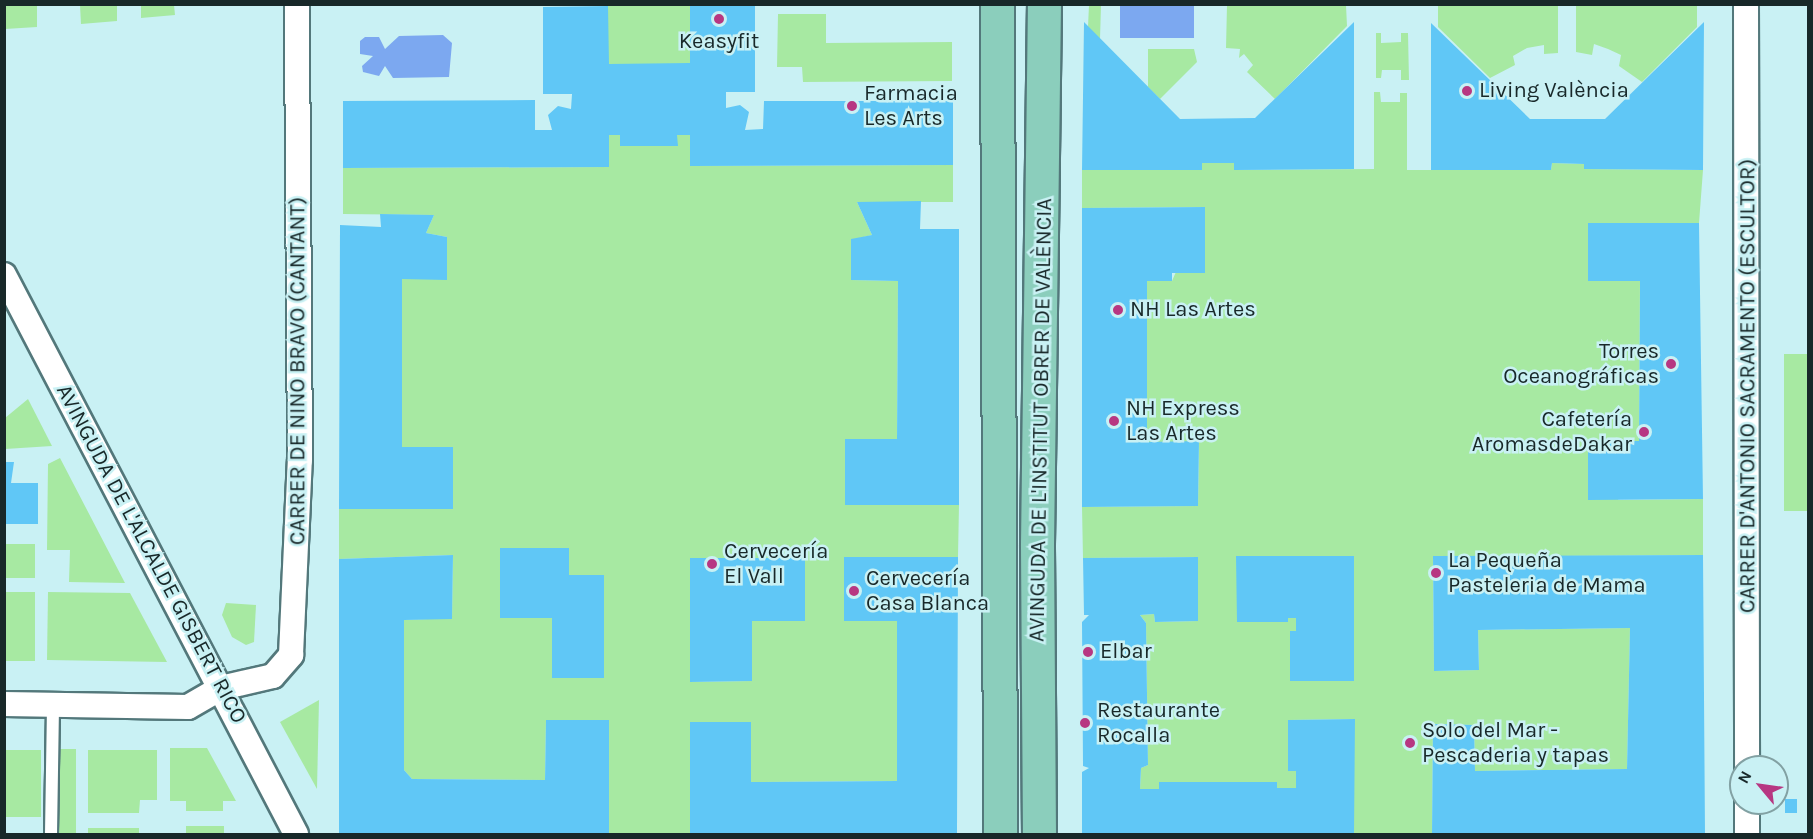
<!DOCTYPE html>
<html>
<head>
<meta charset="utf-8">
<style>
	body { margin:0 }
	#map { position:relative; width:1813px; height:839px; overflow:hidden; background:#c9f1f4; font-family:Karla,sans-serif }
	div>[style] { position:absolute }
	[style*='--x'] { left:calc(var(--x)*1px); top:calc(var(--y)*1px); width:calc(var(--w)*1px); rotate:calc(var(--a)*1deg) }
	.green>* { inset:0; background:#a7e9a2; transform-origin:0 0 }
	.water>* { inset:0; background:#7ca8f0; transform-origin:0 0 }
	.building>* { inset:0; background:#60c7f6; transform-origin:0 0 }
	.roads { filter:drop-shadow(2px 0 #53787b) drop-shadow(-2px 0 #53787b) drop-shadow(0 2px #53787b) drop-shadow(0 -2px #53787b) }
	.service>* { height:12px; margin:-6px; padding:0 6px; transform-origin:6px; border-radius:6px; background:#fff }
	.minor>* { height:24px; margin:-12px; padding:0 12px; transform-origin:12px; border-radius:12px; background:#fff }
	.primary>* { height:33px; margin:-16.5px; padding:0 16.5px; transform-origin:16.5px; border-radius:16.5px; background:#8bcebc }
	.dots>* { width:16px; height:16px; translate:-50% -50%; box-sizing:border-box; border:3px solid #c9f1f4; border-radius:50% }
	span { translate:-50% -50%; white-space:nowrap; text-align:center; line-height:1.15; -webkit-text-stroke:5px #c9f1f4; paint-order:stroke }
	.poi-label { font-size:22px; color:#182829 }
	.left { translate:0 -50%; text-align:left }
	.right { translate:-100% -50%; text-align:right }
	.street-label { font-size:22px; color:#182829 }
	.frame { position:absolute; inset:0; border:6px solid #182829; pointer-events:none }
	.north { position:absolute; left:1729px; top:755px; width:60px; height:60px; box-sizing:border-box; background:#c9f1f4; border:2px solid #82a1a3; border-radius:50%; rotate:299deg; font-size:16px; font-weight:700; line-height:24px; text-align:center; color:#182829 }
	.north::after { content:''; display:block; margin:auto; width:21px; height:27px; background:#b73782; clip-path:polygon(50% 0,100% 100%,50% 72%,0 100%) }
</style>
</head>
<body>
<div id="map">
	<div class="green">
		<i style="clip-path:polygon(5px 4px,69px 4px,69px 5px,37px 5px,37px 27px,5px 29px)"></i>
		<i style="clip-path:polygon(80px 5px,117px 5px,117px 21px,81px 24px)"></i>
		<i style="clip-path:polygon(141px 5px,174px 5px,175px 15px,141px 18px)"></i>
		<i style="clip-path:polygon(1089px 5px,1101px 5px,1100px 39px,1088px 27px)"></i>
		<i style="clip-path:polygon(1227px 5px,1346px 5px,1347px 26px,1275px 99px,1247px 72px,1253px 65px,1244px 54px,1239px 58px,1240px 49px,1226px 48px)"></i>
		<i style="clip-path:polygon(1438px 5px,1558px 5px,1558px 53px,1544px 54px,1544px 45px,1527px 48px,1513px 56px,1515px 65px,1490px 78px,1438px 27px)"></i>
		<i style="clip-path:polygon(1576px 5px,1697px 5px,1697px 27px,1642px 82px,1619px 66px,1621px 55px,1608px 49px,1594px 44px,1592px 55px,1576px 52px)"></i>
		<i style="clip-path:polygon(evenodd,608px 6px,690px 6px,690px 166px,953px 165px,953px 202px,857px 202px,872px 235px,851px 240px,851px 280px,898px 281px,897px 439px,845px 439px,845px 505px,959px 505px,958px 557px,844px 558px,844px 621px,897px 621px,897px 781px,751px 782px,750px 722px,690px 722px,690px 834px,609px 834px,609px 720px,546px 720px,545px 780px,412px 779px,404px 770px,404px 620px,452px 618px,453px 555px,339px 559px,339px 509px,453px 509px,453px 447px,402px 447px,402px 279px,447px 279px,447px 237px,426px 233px,434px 215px,343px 214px,343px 168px,608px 167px,608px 6px,500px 548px,569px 548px,569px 575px,604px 575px,603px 678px,552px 678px,552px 618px,500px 617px,500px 548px,608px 6px,690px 558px,805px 558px,805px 620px,752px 621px,752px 681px,690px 682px,690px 558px)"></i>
		<i style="clip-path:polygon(778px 14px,826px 14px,826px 43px,952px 42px,952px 81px,803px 82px,802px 67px,777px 67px)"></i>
		<i style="clip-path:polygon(1376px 33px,1381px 33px,1381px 43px,1401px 42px,1401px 33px,1408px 33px,1409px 80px,1401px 80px,1401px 70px,1382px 70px,1381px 78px,1376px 78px)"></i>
		<i style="clip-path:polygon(1148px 49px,1194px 49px,1197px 62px,1160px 99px,1148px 87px)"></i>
		<i style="clip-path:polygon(evenodd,1374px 92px,1380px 92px,1381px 102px,1400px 102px,1400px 93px,1407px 93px,1407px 170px,1551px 170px,1552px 163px,1584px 164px,1584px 169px,1703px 170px,1699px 223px,1588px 224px,1588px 281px,1640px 281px,1639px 441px,1618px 500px,1703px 499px,1703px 555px,1433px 557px,1434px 671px,1479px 670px,1478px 630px,1630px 628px,1627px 769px,1475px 771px,1474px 725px,1433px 724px,1432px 834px,1354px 834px,1354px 719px,1288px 720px,1288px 771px,1296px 771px,1296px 788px,1277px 788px,1277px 782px,1160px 782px,1159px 789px,1140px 789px,1141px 768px,1148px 765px,1146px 623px,1140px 615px,1154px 614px,1155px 622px,1198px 621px,1198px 557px,1083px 558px,1082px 507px,1198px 506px,1199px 442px,1147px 442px,1147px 281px,1172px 281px,1204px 207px,1082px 208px,1082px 170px,1202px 170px,1202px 163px,1234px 163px,1234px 170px,1374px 169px,1374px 92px,1237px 556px,1354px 556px,1354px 681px,1291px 681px,1290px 632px,1296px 631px,1296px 618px,1288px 618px,1287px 622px,1237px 622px,1237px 556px)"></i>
		<i style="left:1784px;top:354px;width:24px;height:157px"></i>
		<i style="clip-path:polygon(28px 399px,52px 446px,5px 449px,5px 418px)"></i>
		<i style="clip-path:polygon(60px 458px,125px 583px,69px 582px,70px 550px,47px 550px,48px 464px)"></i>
		<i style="left:5px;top:544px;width:30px;height:34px"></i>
		<i style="left:5px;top:592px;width:30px;height:69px"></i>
		<i style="clip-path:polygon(48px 592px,130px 593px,167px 662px,47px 660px)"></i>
		<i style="clip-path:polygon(226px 603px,256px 605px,254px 642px,246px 645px,232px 637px,222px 615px)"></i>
		<i style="clip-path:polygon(319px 700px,317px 789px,280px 722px)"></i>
		<i style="clip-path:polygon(170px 748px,207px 748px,236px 801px,223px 801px,223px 811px,186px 811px,186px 801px,170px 801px)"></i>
		<i style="left:76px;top:749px;width:85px;height:19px;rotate:90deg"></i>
		<i style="left:4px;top:750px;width:37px;height:67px"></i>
		<i style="clip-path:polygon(88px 750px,157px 750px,157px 800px,140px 800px,139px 813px,88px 813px)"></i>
		<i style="left:186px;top:826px;width:38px;height:8px"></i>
		<i style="left:88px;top:828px;width:51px;height:6px"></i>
	</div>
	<div class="water">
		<i style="left:1120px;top:5px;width:74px;height:33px"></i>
		<i style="clip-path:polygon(443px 35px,452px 43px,449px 77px,393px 78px,385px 66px,379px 76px,363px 72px,362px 66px,373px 56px,360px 54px,360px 41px,365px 37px,379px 37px,385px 49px,399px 36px)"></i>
	</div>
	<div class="building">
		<i style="clip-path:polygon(608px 6px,609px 64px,690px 63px,690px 6px,755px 6px,755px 92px,726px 92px,726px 108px,740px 105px,749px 112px,745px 130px,763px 129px,764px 101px,953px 101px,953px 165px,690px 166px,690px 135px,677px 135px,678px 146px,620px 146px,620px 135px,609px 135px,609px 167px,343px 168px,343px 101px,535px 100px,535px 130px,552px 130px,548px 115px,558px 106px,571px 109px,572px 94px,543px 94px,543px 7px)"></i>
		<i style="clip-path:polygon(1084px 22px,1180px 119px,1255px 118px,1354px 22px,1354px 169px,1234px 170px,1234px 163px,1202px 163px,1202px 170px,1082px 170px)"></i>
		<i style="clip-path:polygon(1704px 22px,1703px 170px,1584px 169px,1584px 164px,1552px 163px,1551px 170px,1431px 170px,1431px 23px,1530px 119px,1605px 119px)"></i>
		<i style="clip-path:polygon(921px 201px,920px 229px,959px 229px,959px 505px,845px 505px,845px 439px,897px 439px,898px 281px,851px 280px,851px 239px,872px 235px,857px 202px)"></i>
		<i style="clip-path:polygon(1205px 207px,1205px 273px,1172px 273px,1172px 281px,1147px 281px,1147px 442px,1199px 441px,1198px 506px,1082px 507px,1082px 208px)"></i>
		<i style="clip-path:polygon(380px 214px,434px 215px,426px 233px,447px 237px,447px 280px,402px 279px,402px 447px,453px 447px,453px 509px,339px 509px,340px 225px,381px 227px)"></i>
		<i style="clip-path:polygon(1588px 223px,1699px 223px,1703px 499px,1588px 500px,1588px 441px,1639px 441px,1640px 290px,1640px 281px,1588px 281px)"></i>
		<i style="clip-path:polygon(4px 462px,14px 462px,11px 483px,38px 483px,38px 524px,4px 524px)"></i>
		<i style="clip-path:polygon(500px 548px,569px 548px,569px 575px,604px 575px,604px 678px,552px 678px,552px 618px,500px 618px)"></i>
		<i style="clip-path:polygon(453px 555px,452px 619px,404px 620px,404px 770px,412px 779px,545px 780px,546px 720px,609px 720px,609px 834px,339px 834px,339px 559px)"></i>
		<i style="clip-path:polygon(1703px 555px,1705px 834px,1432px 834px,1433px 724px,1474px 725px,1475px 771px,1627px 769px,1630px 628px,1478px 630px,1479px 670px,1434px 671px,1433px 556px)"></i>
		<i style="clip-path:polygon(1236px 556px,1354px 556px,1354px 681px,1290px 681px,1290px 631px,1296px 631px,1296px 618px,1288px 618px,1288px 622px,1237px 622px)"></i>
		<i style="clip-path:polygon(844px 557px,958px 557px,957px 834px,690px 834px,690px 722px,751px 722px,751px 782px,897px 781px,897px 621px,844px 621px)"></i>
		<i style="clip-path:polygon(1198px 557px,1198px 621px,1155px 622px,1154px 614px,1140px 615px,1146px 623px,1148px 765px,1141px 768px,1140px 789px,1159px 789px,1159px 782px,1277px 782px,1277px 788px,1296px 788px,1296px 771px,1288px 771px,1288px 720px,1355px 719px,1354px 834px,1082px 834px,1082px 772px,1089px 768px,1083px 766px,1082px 622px,1089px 615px,1084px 615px,1083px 558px)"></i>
		<i style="clip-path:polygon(690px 558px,805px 558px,805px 621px,752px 621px,752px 681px,690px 682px)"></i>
		<i style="left:1785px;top:799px;width:12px;height:14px"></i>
	</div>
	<div class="roads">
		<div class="service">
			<i style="--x:51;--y:834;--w:130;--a:-89.1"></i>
		</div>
		<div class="minor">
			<i style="--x:1746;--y:4;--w:763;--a:89.92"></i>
			<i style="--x:4;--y:275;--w:631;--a:62.42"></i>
			<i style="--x:4;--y:704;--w:184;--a:0.9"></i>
			<i style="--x:188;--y:707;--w:38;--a:-30"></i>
			<i style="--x:221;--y:688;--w:53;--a:-13"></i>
			<i style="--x:273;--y:676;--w:28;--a:-49"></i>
			<i style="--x:291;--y:655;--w:195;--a:-87.4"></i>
			<i style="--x:300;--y:460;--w:456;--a:-90.4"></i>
			<i style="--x:1747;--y:834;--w:31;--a:-90"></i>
		</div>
		<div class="primary">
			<i style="--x:997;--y:4;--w:830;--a:89.79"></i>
			<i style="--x:1039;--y:834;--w:290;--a:-90.4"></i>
			<i style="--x:1037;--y:544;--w:540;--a:-89.26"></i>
		</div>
	</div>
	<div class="dots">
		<i style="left:719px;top:19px;background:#b73782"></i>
		<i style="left:1467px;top:91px;background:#b73782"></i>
		<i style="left:852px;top:106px;background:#b73782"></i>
		<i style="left:1118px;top:310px;background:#b73782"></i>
		<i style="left:1671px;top:364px;background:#b73782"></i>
		<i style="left:1114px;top:421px;background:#b73782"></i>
		<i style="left:1644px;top:432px;background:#b73782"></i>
		<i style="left:712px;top:564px;background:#b73782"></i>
		<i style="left:1436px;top:573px;background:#b73782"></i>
		<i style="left:854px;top:591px;background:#b73782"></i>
		<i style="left:1088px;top:652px;background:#b73782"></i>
		<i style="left:1085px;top:723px;background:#b73782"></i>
		<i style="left:1410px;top:743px;background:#b73782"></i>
	</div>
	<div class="poi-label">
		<span style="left:719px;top:42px">Keasyfit</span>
		<span class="left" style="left:1479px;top:91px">Living València</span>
		<span class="left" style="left:864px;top:106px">Farmacia<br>Les Arts</span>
		<span class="left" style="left:1130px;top:310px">NH Las Artes</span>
		<span class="right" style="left:1659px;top:364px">Torres<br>Oceanográficas</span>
		<span class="left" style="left:1126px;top:421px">NH Express<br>Las Artes</span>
		<span class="right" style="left:1632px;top:432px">Cafetería<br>AromasdeDakar</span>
		<span class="left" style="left:724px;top:564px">Cervecería<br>El Vall</span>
		<span class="left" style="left:1448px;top:573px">La Pequeña<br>Pasteleria de Mama</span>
		<span class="left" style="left:866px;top:591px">Cervecería<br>Casa Blanca</span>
		<span class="left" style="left:1100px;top:652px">Elbar</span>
		<span class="left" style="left:1097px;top:723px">Restaurante<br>Rocalla</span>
		<span class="left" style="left:1422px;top:743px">Solo del Mar -<br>Pescaderia y tapas</span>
	</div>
	<div class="street-label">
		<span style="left:298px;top:371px;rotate:-90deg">CARRER DE NINO BRAVO (CANTANT)</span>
		<span style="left:1748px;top:386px;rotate:-90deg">CARRER D'ANTONIO SACRAMENTO (ESCULTOR)</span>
		<span style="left:1041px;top:420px;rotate:-89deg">AVINGUDA DE L'INSTITUT OBRER DE VALÈNCIA</span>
		<span style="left:151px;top:554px;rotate:62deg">AVINGUDA DE L'ALCALDE GISBERT RICO</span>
	</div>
	<div class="frame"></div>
	<div class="north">N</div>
</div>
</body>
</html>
